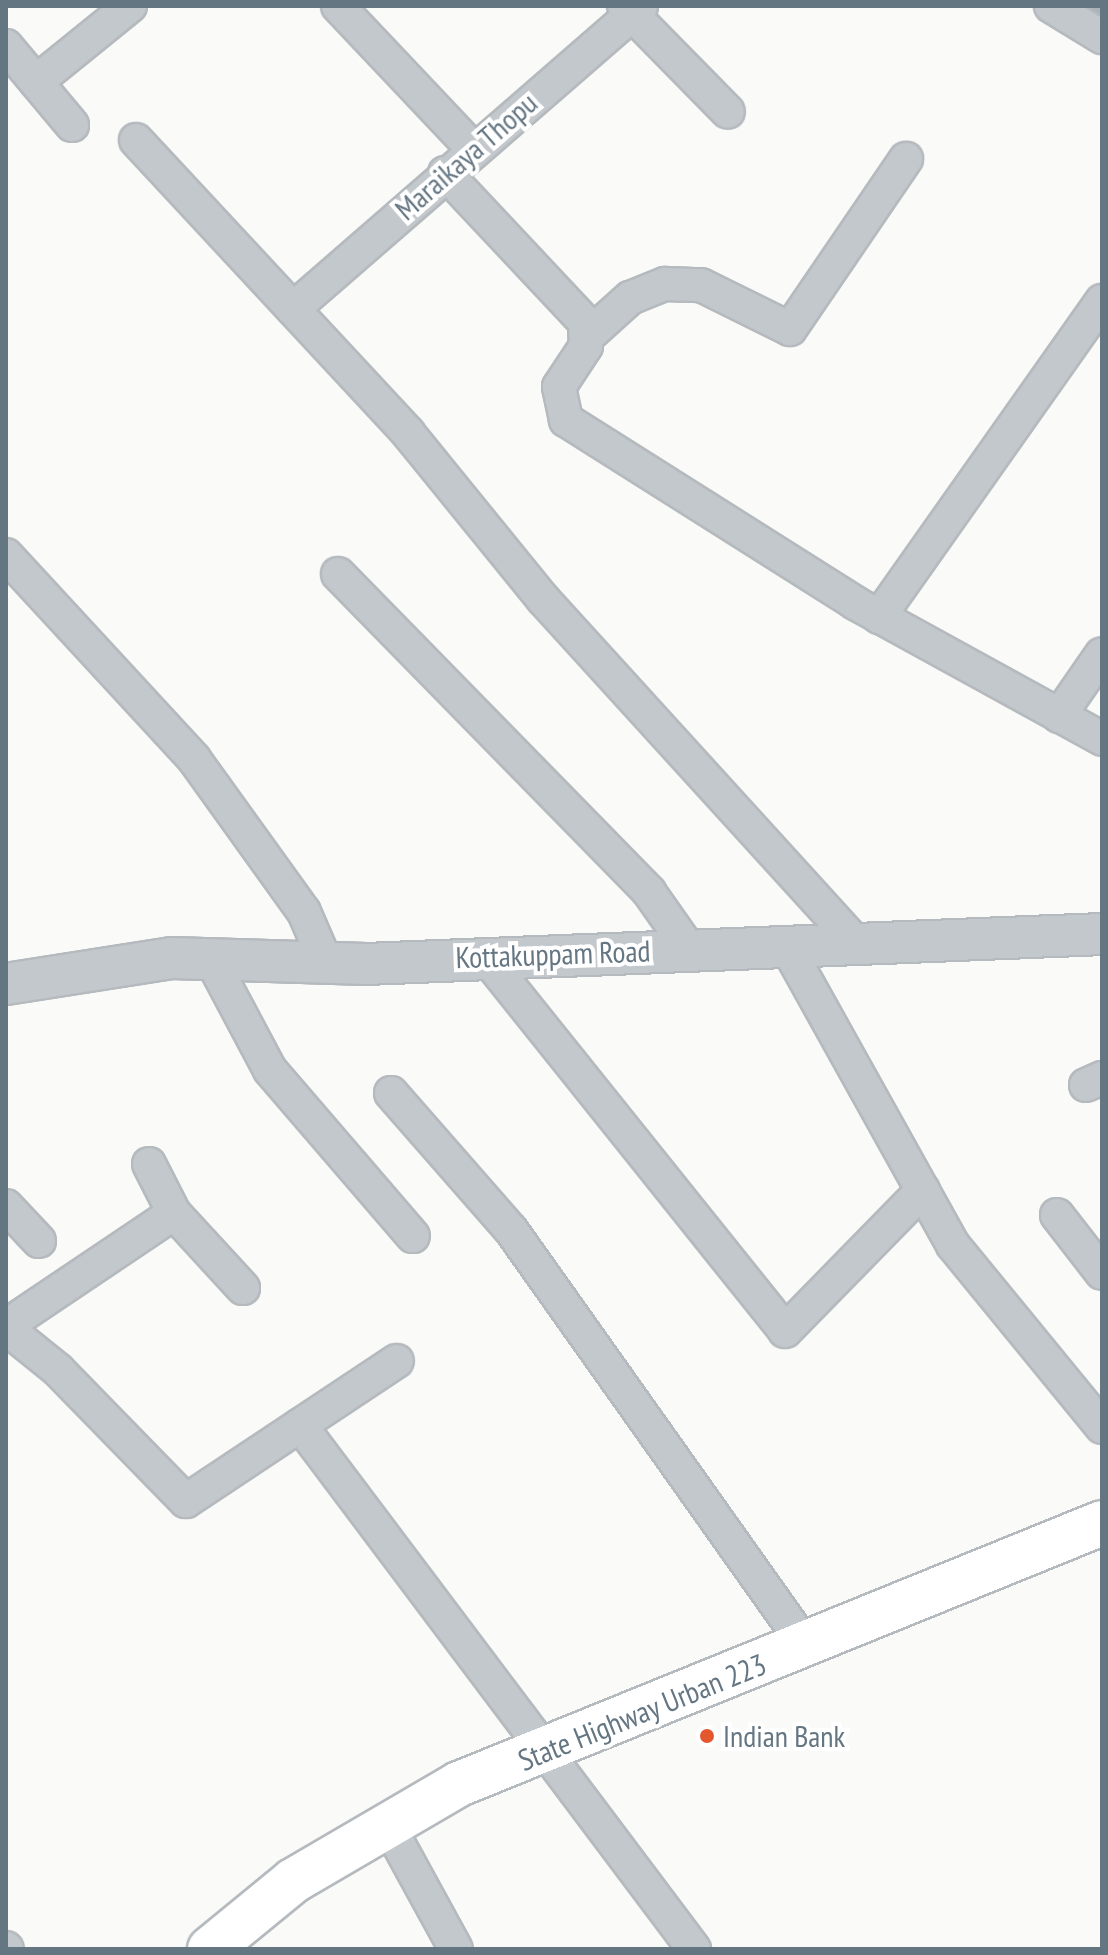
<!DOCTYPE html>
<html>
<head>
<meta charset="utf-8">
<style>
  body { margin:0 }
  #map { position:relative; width:1108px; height:1955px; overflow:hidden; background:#fafaf8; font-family:"PT Sans Narrow",sans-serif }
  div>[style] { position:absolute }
  .building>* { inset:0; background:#aab3b9 }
  .roads { filter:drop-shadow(2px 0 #b5babe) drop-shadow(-2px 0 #b5babe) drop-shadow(0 2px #b5babe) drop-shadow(0 -2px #b5babe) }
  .minor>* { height:32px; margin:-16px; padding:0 16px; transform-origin:16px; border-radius:16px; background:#c3c8cc }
  .tertiary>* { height:40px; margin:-20px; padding:0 20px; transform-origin:20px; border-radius:20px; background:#c3c8cc }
  .primary>* { height:44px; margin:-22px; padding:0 22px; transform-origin:22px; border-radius:22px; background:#fff }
  .dots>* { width:22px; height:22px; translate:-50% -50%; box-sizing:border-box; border:4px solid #fff; border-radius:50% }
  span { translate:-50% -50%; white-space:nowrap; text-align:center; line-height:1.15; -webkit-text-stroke:8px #fff; paint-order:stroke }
  .street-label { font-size:30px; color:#657683 }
  .poi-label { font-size:30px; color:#657683 }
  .left { translate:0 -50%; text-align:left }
  .frame { position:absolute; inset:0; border:8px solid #657683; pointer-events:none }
</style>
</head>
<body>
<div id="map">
  <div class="building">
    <div style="clip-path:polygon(1085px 6px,1102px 6px,1102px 25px,1082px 12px)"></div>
  </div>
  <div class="roads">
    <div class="minor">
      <div style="left:338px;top:6px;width:197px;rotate:46.6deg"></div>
      <div style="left:624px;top:6px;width:148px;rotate:45.5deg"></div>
      <div style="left:1051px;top:6px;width:60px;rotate:31.3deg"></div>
      <div style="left:6px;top:46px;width:103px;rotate:50.1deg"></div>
      <div style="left:36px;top:82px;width:121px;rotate:-39deg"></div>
      <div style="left:136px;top:140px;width:400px;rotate:47.1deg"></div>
      <div style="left:408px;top:433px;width:214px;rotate:50.9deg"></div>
      <div style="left:543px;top:599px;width:465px;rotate:47.7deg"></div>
      <div style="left:445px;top:173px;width:204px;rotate:46.8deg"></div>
      <div style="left:585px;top:322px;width:24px;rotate:88deg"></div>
      <div style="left:586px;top:346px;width:49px;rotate:123.4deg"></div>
      <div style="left:559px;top:387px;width:34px;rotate:78deg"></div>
      <div style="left:566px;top:420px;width:342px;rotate:32.3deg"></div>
      <div style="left:855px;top:603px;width:282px;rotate:28.8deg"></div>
      <div style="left:293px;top:309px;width:461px;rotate:-41deg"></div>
      <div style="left:590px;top:334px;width:54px;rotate:-42deg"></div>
      <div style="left:630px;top:298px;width:38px;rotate:-22deg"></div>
      <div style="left:665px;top:284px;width:36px;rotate:2deg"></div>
      <div style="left:701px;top:285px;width:99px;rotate:26.3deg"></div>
      <div style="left:790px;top:329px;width:206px;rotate:-55.7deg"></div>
      <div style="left:6px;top:555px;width:277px;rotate:47.3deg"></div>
      <div style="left:194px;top:759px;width:188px;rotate:54.3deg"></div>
      <div style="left:304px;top:912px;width:56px;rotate:66.7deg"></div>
      <div style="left:338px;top:574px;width:445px;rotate:45.6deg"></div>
      <div style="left:649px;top:892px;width:70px;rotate:54.9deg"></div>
      <div style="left:879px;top:617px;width:387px;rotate:-54.8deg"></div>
      <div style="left:1059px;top:716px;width:75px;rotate:-55.3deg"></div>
      <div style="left:786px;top:945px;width:343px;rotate:60.9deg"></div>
      <div style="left:953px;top:1245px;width:235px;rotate:50.7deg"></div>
      <div style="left:485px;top:956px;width:480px;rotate:51.3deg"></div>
      <div style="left:785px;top:1331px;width:197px;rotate:-45.6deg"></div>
      <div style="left:211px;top:959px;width:126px;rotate:62deg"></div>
      <div style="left:270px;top:1070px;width:219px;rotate:49.3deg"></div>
      <div style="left:1086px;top:1085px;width:17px;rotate:-24deg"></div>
      <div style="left:391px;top:1093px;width:182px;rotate:48.8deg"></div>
      <div style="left:511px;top:1230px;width:510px;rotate:54.66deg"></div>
      <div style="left:149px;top:1164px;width:55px;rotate:63deg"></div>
      <div style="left:174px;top:1213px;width:102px;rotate:47.4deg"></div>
      <div style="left:6px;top:1206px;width:48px;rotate:46.7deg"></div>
      <div style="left:1057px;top:1215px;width:73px;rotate:52.2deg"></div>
      <div style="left:6px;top:1326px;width:202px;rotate:-33.9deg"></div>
      <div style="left:6px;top:1328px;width:67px;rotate:38.9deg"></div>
      <div style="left:58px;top:1370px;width:183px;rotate:45.7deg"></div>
      <div style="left:186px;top:1501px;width:253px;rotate:-33.6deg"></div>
      <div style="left:300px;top:1425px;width:656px;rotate:53.06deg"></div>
      <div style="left:388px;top:1825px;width:141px;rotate:61.3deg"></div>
      <div style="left:6px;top:1948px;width:1px;rotate:45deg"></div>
    </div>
    <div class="tertiary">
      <div style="left:6px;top:984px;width:168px;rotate:-8.9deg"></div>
      <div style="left:172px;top:958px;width:194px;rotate:1.8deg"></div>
      <div style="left:366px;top:964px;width:737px;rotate:-2.33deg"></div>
    </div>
    <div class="primary">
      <div style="left:210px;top:1949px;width:107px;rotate:-39.3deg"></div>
      <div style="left:293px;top:1881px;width:192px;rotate:-30.3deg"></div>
      <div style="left:459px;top:1784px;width:694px;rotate:-22.09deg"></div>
    </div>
  </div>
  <div class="dots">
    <div style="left:707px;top:1736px;background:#e4572e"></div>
  </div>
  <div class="street-label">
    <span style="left:466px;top:156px;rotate:-41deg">Maraikaya Thopu</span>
    <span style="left:553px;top:954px;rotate:-2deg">Kottakuppam Road</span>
    <span style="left:642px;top:1712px;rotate:-22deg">State Highway Urban 223</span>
  </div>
  <div class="poi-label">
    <span class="left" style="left:723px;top:1736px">Indian Bank</span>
  </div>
  <div class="frame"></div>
</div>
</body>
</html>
